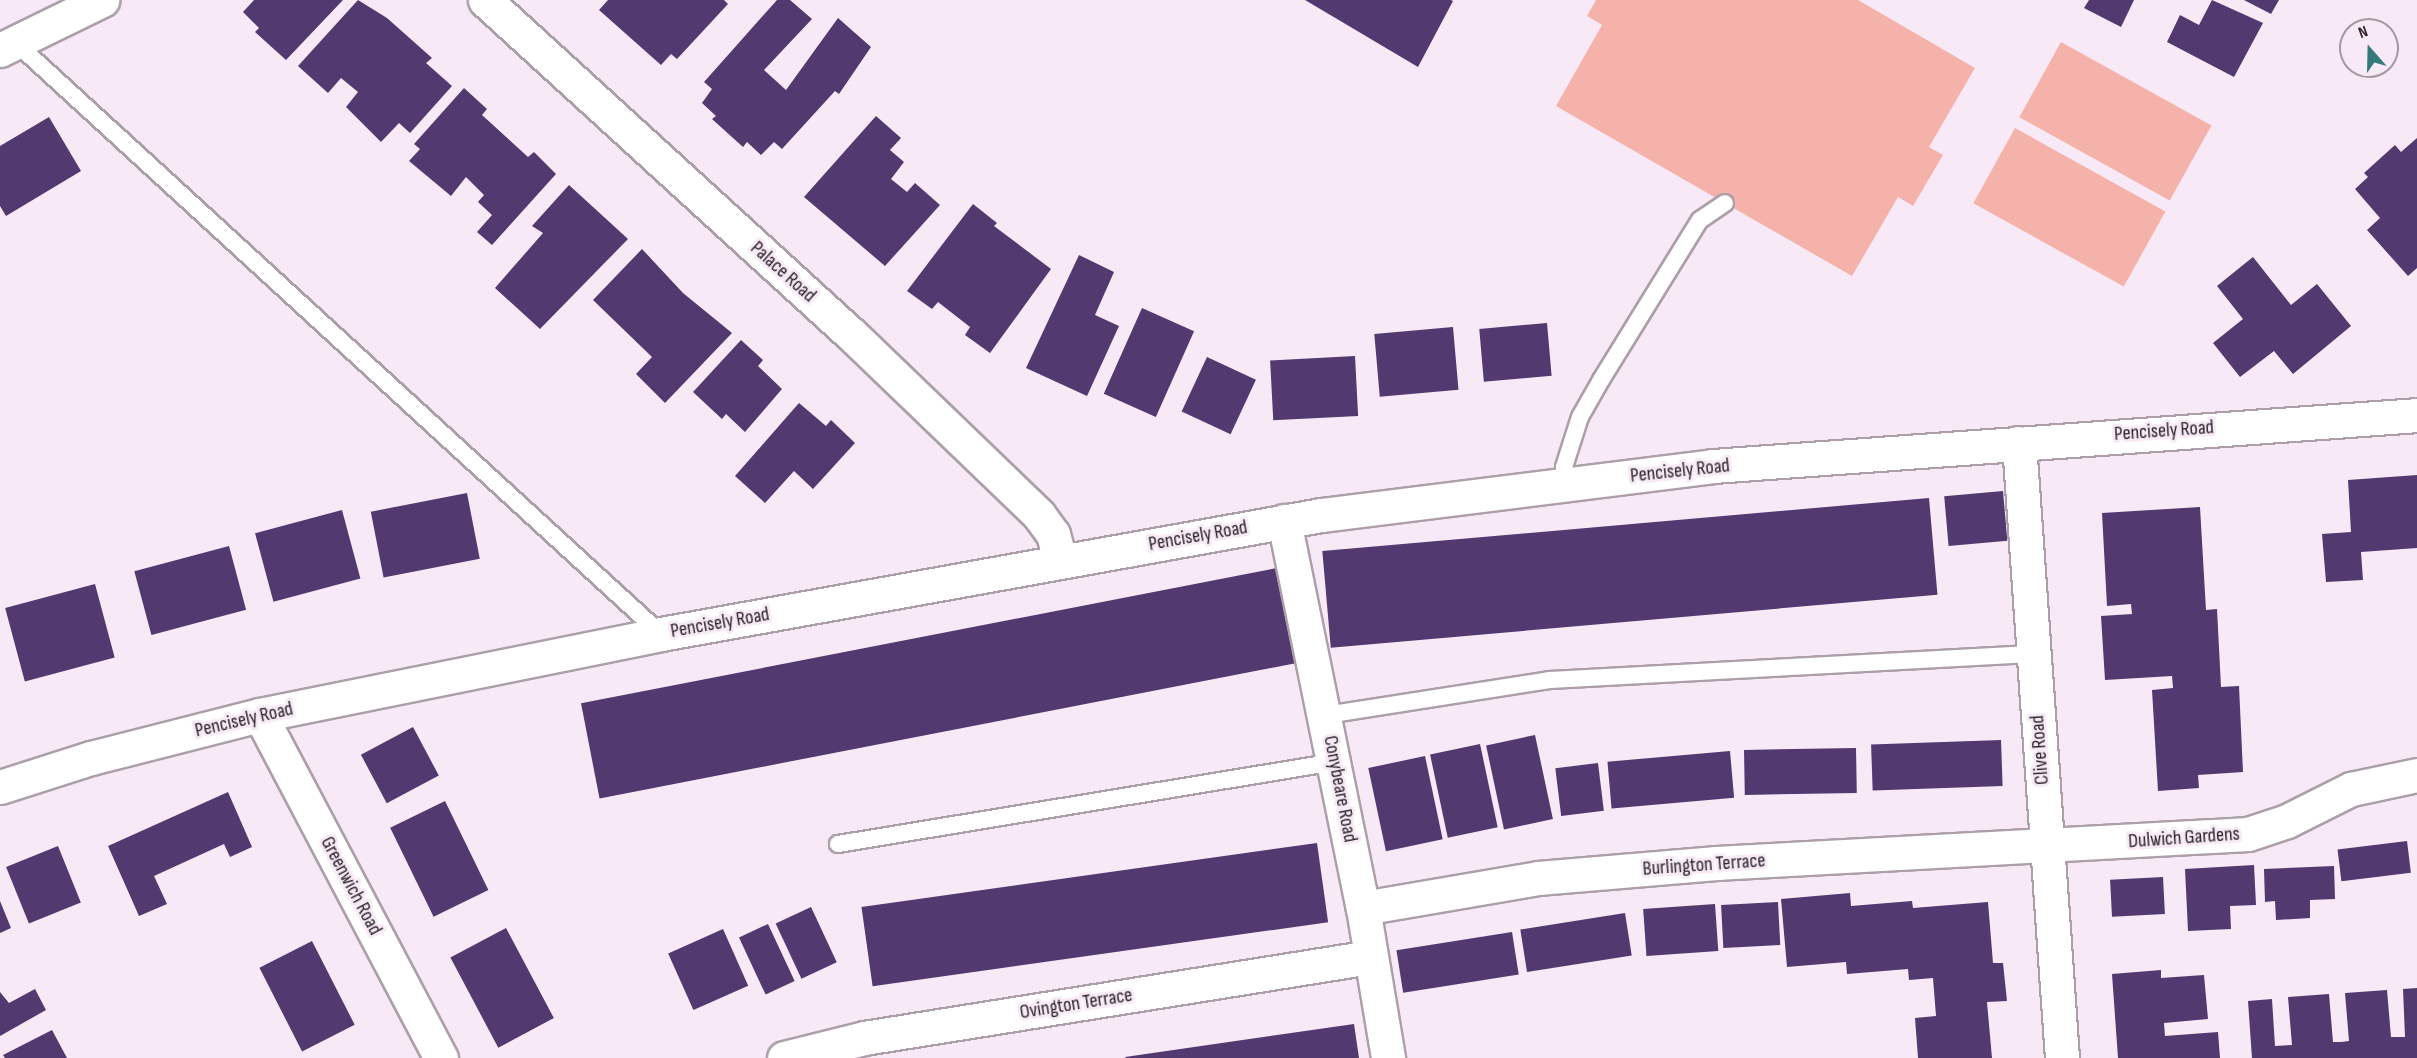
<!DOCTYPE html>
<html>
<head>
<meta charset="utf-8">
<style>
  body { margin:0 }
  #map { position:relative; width:2417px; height:1058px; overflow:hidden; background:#f7e9f5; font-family:"Sofia Sans Condensed",sans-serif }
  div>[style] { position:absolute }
  .green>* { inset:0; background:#f5b2aa; transform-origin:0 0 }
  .building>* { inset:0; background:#52396f; transform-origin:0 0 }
  .roads { filter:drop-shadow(2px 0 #ac9fa9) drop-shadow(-2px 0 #ac9fa9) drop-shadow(0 2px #ac9fa9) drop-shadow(0 -2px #ac9fa9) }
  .lane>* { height:16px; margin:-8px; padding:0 8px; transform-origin:8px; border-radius:8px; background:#fff }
  .street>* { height:33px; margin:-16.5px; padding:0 16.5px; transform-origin:16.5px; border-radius:16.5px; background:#fff }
  .secondary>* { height:33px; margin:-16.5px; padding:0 16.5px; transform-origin:16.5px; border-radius:16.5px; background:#fff }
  span { translate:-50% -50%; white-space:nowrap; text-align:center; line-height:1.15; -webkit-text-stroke:6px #f7e9f5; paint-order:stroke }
  .street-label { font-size:20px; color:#262125 }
  .north { position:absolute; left:2339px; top:18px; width:60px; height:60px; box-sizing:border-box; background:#f7e9f5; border:2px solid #a399a2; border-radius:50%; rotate:340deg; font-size:16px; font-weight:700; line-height:24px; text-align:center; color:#262125 }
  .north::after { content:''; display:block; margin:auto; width:21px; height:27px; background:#327b7a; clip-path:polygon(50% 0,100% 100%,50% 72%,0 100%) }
</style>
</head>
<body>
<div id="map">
  <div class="green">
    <div style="clip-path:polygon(1596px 0,1858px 0,1975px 68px,1929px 147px,1943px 155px,1913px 206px,1898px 197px,1852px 276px,1556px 106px,1602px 25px,1587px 16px)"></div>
    <div style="left:2061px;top:42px;width:172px;height:86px;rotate:29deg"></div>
    <div style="left:2015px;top:128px;width:172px;height:86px;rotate:29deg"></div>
  </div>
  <div class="building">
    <div style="clip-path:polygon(254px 0,343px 0,286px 60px,255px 32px,259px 28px,243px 12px)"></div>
    <div style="clip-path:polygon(358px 0,387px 18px,432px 58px,426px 63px,452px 86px,410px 133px,399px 123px,381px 142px,346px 107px,358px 92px,341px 78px,328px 93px,298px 66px)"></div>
    <div style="clip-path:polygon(608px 0,724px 0,728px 4px,677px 59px,671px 54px,661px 65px,599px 10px)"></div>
    <div style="clip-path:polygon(777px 0,790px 0,812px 19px,764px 70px,786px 90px,838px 18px,871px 47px,839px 94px,835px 91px,782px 149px,774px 142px,761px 155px,747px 142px,743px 147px,712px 119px,716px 116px,702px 103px,712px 89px,704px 82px)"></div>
    <div style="clip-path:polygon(1305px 0,1451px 0,1453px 1px,1418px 67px)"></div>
    <div style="clip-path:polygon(2089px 0,2134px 0,2121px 27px,2084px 8px)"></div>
    <div style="clip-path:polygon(2212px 0,2263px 23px,2234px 77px,2167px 42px,2180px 15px,2199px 25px)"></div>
    <div style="clip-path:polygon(2244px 0,2279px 0,2271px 14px)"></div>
    <div style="clip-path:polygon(464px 88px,487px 109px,482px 115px,528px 157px,534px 152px,556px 174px,492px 245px,477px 232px,492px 215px,478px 202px,484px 195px,466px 177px,451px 196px,409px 161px,420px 149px,414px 144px)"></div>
    <div style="clip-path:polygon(876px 116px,901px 138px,890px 150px,904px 162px,891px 179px,907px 192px,915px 183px,940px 205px,885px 266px,804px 197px)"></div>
    <div style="clip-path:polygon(49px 117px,81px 171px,6px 216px,0 206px,0 146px)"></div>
    <div style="clip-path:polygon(2417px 138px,2417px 268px,2408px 276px,2367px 230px,2380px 218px,2355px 189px,2368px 177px,2364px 173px,2395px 145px,2401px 152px)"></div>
    <div style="clip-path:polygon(569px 185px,628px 239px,540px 329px,495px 288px,543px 233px,532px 226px)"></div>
    <div style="clip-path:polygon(973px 204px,997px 223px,994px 226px,1051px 269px,990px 353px,965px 335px,970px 327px,938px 302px,932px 309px,907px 291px)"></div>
    <div style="clip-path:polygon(642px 249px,683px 293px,732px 333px,665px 403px,636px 374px,652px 357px,593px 300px)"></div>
    <div style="clip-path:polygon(1079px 255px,1114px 272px,1095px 315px,1119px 326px,1087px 396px,1026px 368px)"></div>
    <div style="clip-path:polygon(2253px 257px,2291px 305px,2317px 284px,2351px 326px,2293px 374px,2274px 351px,2240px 377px,2213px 343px,2243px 319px,2217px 286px)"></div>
    <div style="left:1142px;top:308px;width:57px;height:94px;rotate:24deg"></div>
    <div style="left:1547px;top:323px;width:53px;height:68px;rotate:85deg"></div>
    <div style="left:1453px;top:327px;width:63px;height:79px;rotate:85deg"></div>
    <div style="clip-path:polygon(741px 340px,763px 360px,758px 366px,782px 389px,745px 432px,726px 414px,722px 419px,693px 392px)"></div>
    <div style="left:1355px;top:356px;width:60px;height:85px;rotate:87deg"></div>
    <div style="left:1207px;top:357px;width:54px;height:60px;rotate:25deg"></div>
    <div style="clip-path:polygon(799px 403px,826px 426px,831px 420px,855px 443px,813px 489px,794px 471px,765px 503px,735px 476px)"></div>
    <div style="clip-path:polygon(2417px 475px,2417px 548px,2361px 552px,2363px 580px,2326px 582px,2322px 534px,2351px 532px,2348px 480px)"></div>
    <div style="left:2003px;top:491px;width:50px;height:59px;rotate:85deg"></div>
    <div style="left:467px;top:493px;width:67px;height:98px;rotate:79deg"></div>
    <div style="left:1929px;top:498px;width:97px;height:609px;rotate:85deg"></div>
    <div style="clip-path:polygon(2200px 507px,2206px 610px,2217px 609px,2221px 687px,2239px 686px,2243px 772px,2198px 775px,2199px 788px,2158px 791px,2152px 690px,2173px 688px,2172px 676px,2105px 680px,2101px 616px,2132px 614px,2131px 604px,2107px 606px,2102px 513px)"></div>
    <div style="left:342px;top:510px;width:71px;height:90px;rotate:75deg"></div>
    <div style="left:229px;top:546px;width:66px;height:98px;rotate:75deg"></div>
    <div style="left:1277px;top:568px;width:97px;height:709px;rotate:79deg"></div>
    <div style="left:95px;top:584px;width:76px;height:93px;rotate:75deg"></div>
    <div style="left:413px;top:727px;width:55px;height:59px;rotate:62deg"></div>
    <div style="left:1535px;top:735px;width:86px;height:50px;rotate:78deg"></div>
    <div style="left:2001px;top:740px;width:46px;height:130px;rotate:88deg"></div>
    <div style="left:1480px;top:744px;width:85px;height:51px;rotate:78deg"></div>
    <div style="left:1856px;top:748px;width:45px;height:112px;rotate:89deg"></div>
    <div style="left:1730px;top:751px;width:47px;height:123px;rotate:85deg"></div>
    <div style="left:1425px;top:756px;width:85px;height:58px;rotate:78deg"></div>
    <div style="left:1598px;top:763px;width:48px;height:43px;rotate:83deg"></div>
    <div style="clip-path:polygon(228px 792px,252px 847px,230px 857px,224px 844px,154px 876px,167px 904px,139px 916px,108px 846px)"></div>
    <div style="left:445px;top:801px;width:99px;height:61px;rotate:64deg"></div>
    <div style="left:2407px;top:841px;width:32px;height:70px;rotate:83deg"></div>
    <div style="left:1317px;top:843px;width:80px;height:460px;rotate:82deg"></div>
    <div style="left:58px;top:846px;width:61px;height:56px;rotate:68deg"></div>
    <div style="clip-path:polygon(2254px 865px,2256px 905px,2230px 906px,2231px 929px,2188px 931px,2185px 869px)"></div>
    <div style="clip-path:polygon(2334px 866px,2335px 899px,2310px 900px,2310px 918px,2276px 920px,2275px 901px,2265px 902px,2264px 869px)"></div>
    <div style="left:2163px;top:877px;width:37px;height:53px;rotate:87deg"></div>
    <div style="clip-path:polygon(1850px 893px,1851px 906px,1912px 901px,1913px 908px,1988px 902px,1993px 963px,2003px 963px,2007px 1001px,1987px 1002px,1992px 1058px,1918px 1058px,1915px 1018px,1936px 1016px,1933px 978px,1909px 980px,1908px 969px,1847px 974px,1846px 962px,1787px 967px,1781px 899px)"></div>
    <div style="clip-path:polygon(0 901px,11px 928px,0 933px)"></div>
    <div style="left:1778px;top:902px;width:43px;height:57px;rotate:87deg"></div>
    <div style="left:1715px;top:904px;width:47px;height:72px;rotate:86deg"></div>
    <div style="left:811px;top:907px;width:61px;height:39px;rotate:65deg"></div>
    <div style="left:1625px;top:913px;width:43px;height:106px;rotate:81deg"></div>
    <div style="left:768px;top:924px;width:63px;height:32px;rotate:65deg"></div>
    <div style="left:506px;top:928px;width:102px;height:63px;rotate:62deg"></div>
    <div style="left:723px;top:929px;width:62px;height:60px;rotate:66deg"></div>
    <div style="left:1512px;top:932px;width:43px;height:117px;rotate:81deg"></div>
    <div style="left:312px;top:941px;width:94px;height:59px;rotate:63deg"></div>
    <div style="clip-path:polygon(2161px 970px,2161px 978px,2204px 975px,2208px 1019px,2164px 1023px,2165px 1036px,2218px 1032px,2220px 1058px,2118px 1058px,2112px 974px)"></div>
    <div style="clip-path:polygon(2417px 988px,2417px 1058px,2252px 1058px,2248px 1001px,2272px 999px,2275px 1046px,2292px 1045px,2288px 997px,2329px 994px,2333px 1042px,2341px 1042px,2349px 1041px,2345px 993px,2387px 990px,2391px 1037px,2405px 1037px,2403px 989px)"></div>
    <div style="clip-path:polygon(35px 989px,46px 1010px,0 1036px,0 992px,9px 1003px)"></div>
    <div style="clip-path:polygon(1354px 1024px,1359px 1058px,1126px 1058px,1125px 1057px)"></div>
    <div style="clip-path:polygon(52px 1030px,67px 1058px,5px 1058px,3px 1055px)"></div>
  </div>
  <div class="roads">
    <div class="lane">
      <div style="left:16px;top:43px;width:875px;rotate:42.5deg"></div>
      <div style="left:1565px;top:484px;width:17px;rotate:-93deg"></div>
      <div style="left:1564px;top:467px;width:52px;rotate:-72.3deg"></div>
      <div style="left:1580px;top:417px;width:43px;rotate:-60.4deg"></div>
      <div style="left:1601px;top:380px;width:188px;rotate:-58.3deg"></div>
      <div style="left:1700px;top:220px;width:30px;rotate:-34deg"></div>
      <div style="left:1326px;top:715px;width:226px;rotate:-8.9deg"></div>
      <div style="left:1549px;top:680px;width:484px;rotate:-3.1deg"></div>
      <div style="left:838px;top:844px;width:504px;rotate:-9.37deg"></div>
    </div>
    <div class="street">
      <div style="left:485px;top:0;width:494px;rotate:42.4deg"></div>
      <div style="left:850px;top:333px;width:262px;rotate:43.9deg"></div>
      <div style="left:1039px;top:515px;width:24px;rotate:54deg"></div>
      <div style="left:1053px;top:534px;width:28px;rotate:75deg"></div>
      <div style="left:0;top:50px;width:114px;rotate:-26.1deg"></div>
      <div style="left:2019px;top:443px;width:617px;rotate:86deg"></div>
      <div style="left:1284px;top:521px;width:395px;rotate:78.5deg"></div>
      <div style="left:1363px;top:908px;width:152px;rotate:80.5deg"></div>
      <div style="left:260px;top:715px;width:388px;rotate:62.2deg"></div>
      <div style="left:1363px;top:908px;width:178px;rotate:-9.7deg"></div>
      <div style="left:1538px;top:878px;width:179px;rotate:-4.8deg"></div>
      <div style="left:1716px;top:863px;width:533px;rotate:-3.12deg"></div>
      <div style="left:2248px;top:834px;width:41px;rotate:-18.4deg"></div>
      <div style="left:2287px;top:821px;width:72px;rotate:-26.6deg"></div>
      <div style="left:2351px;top:789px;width:67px;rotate:-12deg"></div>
      <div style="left:784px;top:1058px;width:82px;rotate:-14deg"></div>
      <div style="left:864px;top:1038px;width:512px;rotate:-9.09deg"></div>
    </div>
    <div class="secondary">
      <div style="left:0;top:787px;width:96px;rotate:-17.7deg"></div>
      <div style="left:91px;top:758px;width:174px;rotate:-14.3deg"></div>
      <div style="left:260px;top:715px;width:409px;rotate:-11.4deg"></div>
      <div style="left:661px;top:634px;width:671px;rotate:-10.22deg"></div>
      <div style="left:1321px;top:515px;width:395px;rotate:-7.1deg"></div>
      <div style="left:1713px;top:466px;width:706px;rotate:-4.14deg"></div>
    </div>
  </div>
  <div class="street-label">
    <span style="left:783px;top:272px;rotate:42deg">Palace Road</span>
    <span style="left:2164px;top:431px;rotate:-4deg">Pencisely Road</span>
    <span style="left:1680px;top:471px;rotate:-6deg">Pencisely Road</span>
    <span style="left:1198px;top:536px;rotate:-10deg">Pencisely Road</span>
    <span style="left:720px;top:623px;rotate:-10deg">Pencisely Road</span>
    <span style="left:244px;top:720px;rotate:-13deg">Pencisely Road</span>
    <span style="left:2040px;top:750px;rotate:-94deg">Clive Road</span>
    <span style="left:1340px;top:789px;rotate:79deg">Conybeare Road</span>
    <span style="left:2184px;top:838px;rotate:-4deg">Dulwich Gardens</span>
    <span style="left:1704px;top:865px;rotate:-4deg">Burlington Terrace</span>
    <span style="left:351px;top:886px;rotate:62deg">Greenwich Road</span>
    <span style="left:1076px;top:1004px;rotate:-9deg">Ovington Terrace</span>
  </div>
  <div class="north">N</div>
</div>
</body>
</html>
